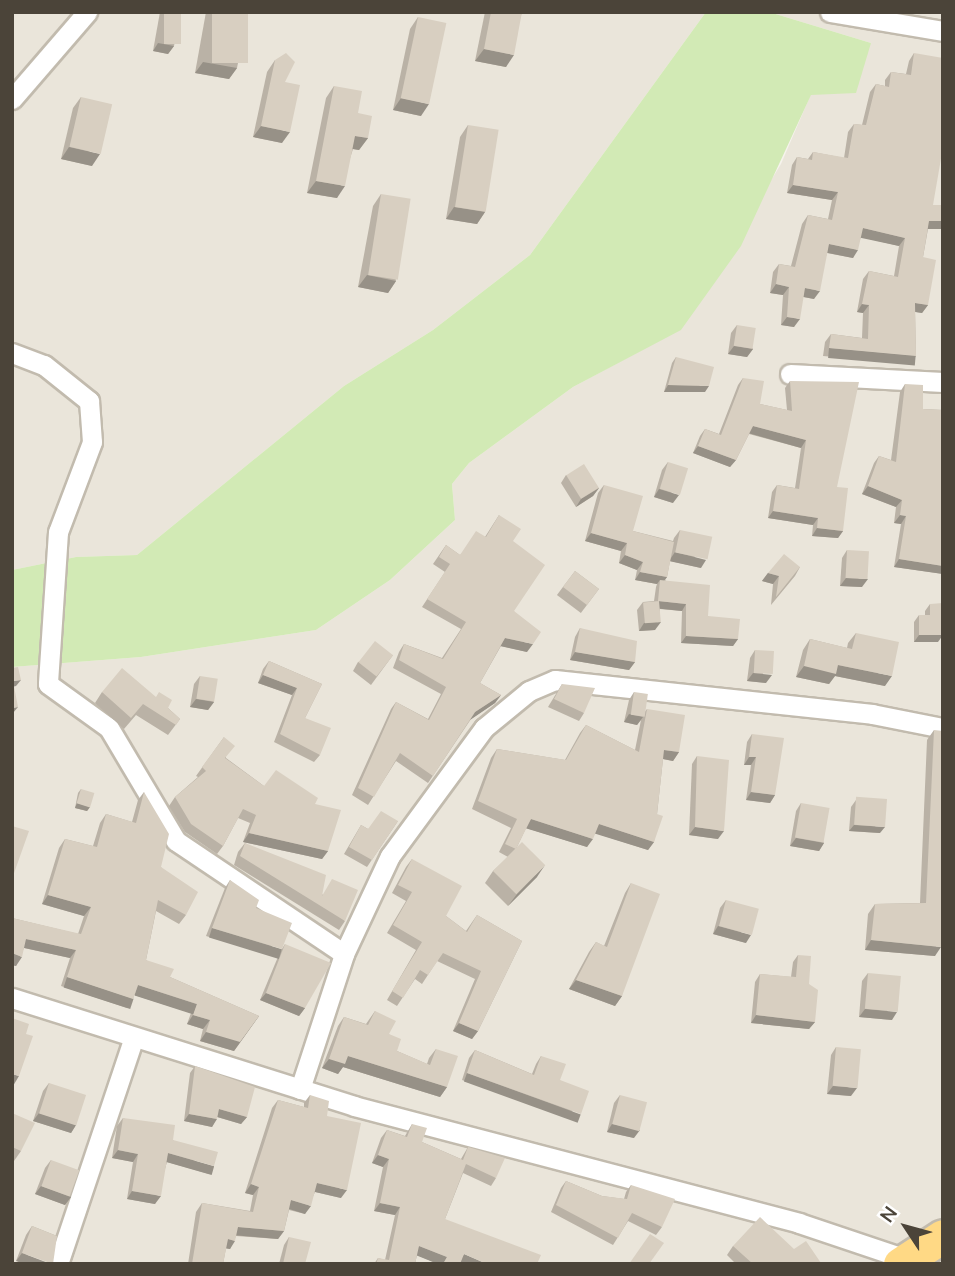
<!DOCTYPE html>
<html>
<head>
<meta charset="utf-8">
<style>
  body { margin:0 }
  #map { position:relative; width:955px; height:1276px; overflow:hidden; background:#f6f3ec; font-family:"Nunito Sans",sans-serif }
  div>[style] { position:absolute }
  .residential>* { inset:0; background:#eae5da }
  .green>* { inset:0; background:#d2eab5 }
  .roads { filter:drop-shadow(2px 0 #c2bbae) drop-shadow(-2px 0 #c2bbae) drop-shadow(0 2px #c2bbae) drop-shadow(0 -2px #c2bbae) }
  .minor>* { height:19px; margin:-9.5px; padding:0 9.5px; transform-origin:9.5px; border-radius:9.5px; background:#fff }
  .trunk>* { height:33px; margin:-16.5px; padding:0 16.5px; transform-origin:16.5px; border-radius:16.5px; background:#ffd985 }
  .wall>* { inset:0; background:#bab2a6; transform-origin:0 0 }
  .shaded-wall>* { inset:0; background:#979187; transform-origin:0 0 }
  .building>* { inset:0; background:#d8cfc1; transform-origin:0 0 }
  span { translate:-50% -50%; white-space:nowrap; text-align:center; line-height:1.15; -webkit-text-stroke:7px #fff; paint-order:stroke }
  .frame { position:absolute; inset:0; border:14px solid #4b4439; pointer-events:none }
  .north { position:absolute; left:871px; top:1192px; width:70px; height:70px; -webkit-text-stroke:5px #fff; paint-order:stroke; rotate:306deg; font-size:19px; font-weight:700; line-height:28px; text-align:center; color:#4b4439 }
  .north::after { content:''; display:block; margin:auto; width:24px; height:32px; background:#4b4439; clip-path:polygon(50% 0,100% 100%,50% 72%,0 100%) }
</style>
</head>
<body>
<div id="map">
  <div class="residential">
    <div style="clip-path:polygon(12px 12px,706px 12px,530px 255px,433px 330px,344px 386px,137px 555px,76px 557px,12px 570px)"></div>
    <div style="clip-path:polygon(769px 12px,943px 12px,943px 1264px,12px 1264px,12px 667px,141px 657px,316px 630px,390px 580px,455px 520px,452px 484px,469px 463px,573px 387px,681px 329px,781px 164px,811px 94px,871px 43px)"></div>
  </div>
  <div class="green">
    <div style="clip-path:polygon(706px 12px,769px 12px,871px 43px,856px 93px,811px 95px,741px 246px,681px 330px,573px 387px,469px 463px,452px 484px,455px 520px,390px 580px,316px 630px,141px 657px,12px 667px,12px 570px,76px 557px,137px 555px,344px 386px,433px 330px,530px 255px)"></div>
  </div>
  <div class="roads">
    <div class="minor">
      <div style="left:830px;top:12px;width:115px;rotate:9.5deg"></div>
      <div style="left:12px;top:99px;width:115px;rotate:-49.2deg"></div>
      <div style="left:12px;top:353px;width:34px;rotate:21deg"></div>
      <div style="left:44px;top:365px;width:58px;rotate:38.7deg"></div>
      <div style="left:89px;top:401px;width:41px;rotate:85.8deg"></div>
      <div style="left:92px;top:442px;width:96px;rotate:110.7deg"></div>
      <div style="left:58px;top:532px;width:152px;rotate:93.8deg"></div>
      <div style="left:48px;top:684px;width:75px;rotate:35.8deg"></div>
      <div style="left:109px;top:728px;width:131px;rotate:59.3deg"></div>
      <div style="left:176px;top:841px;width:202px;rotate:33.9deg"></div>
      <div style="left:790px;top:374px;width:153px;rotate:3deg"></div>
      <div style="left:12px;top:998px;width:359px;rotate:17.5deg"></div>
      <div style="left:354px;top:1106px;width:460px;rotate:14.7deg"></div>
      <div style="left:799px;top:1223px;width:113px;rotate:18.6deg"></div>
      <div style="left:300px;top:1089px;width:142px;rotate:-71.9deg"></div>
      <div style="left:344px;top:954px;width:108px;rotate:-64.9deg"></div>
      <div style="left:390px;top:856px;width:159px;rotate:-53.7deg"></div>
      <div style="left:484px;top:728px;width:58px;rotate:-39.4deg"></div>
      <div style="left:529px;top:691px;width:28px;rotate:-23deg"></div>
      <div style="left:555px;top:680px;width:319px;rotate:6.1deg"></div>
      <div style="left:872px;top:714px;width:72px;rotate:11.2deg"></div>
      <div style="left:58px;top:1264px;width:239px;rotate:-71.5deg"></div>
    </div>
    <div class="trunk">
      <div style="left:900px;top:1264px;width:51px;rotate:-33.1deg"></div>
    </div>
  </div>
  <div class="wall">
    <div style="clip-path:polygon(160px 12px,181px 12px,174px 46px,168px 54px,153px 51px)"></div>
    <div style="clip-path:polygon(206px 12px,248px 12px,237px 68px,229px 79px,195px 73px)"></div>
    <div style="clip-path:polygon(485px 12px,522px 12px,506px 67px,475px 61px)"></div>
    <div style="clip-path:polygon(418px 17px,421px 116px,393px 110px,410px 29px)"></div>
    <div style="clip-path:polygon(914px 53px,933px 205px,943px 229px,928px 229px,923px 257px,928px 305px,922px 313px,915px 312px,916px 356px,910px 364px,823px 356px,825px 342px,831px 334px,862px 338px,863px 313px,857px 312px,863px 279px,869px 271px,894px 276px,899px 246px,861px 237px,853px 258px,827px 253px,814px 299px,803px 297px,794px 327px,781px 325px,783px 295px,770px 293px,773px 272px,779px 264px,791px 266px,802px 224px,808px 215px,828px 219px,832px 200px,787px 193px,792px 165px,797px 157px,808px 159px,813px 152px,844px 158px,848px 132px,854px 124px,862px 125px,870px 92px,876px 84px,885px 86px,885px 80px,891px 72px,906px 74px,909px 61px)"></div>
    <div style="clip-path:polygon(275px 60px,285px 82px,282px 143px,253px 137px,267px 72px)"></div>
    <div style="clip-path:polygon(334px 86px,358px 113px,368px 138px,359px 150px,353px 149px,337px 198px,307px 193px,326px 98px)"></div>
    <div style="clip-path:polygon(81px 97px,92px 166px,61px 159px,73px 108px)"></div>
    <div style="clip-path:polygon(468px 125px,485px 212px,477px 224px,446px 219px,460px 137px)"></div>
    <div style="clip-path:polygon(381px 194px,396px 281px,388px 293px,358px 287px,373px 206px)"></div>
    <div style="clip-path:polygon(737px 325px,753px 349px,747px 357px,728px 354px,731px 333px)"></div>
    <div style="clip-path:polygon(676px 357px,705px 392px,664px 392px,672px 363px)"></div>
    <div style="clip-path:polygon(743px 378px,760px 404px,787px 410px,785px 388px,790px 381px,837px 487px,843px 531px,838px 538px,812px 536px,813px 525px,768px 518px,772px 492px,777px 485px,795px 488px,801px 448px,749px 434px,736px 460px,730px 467px,693px 453px,700px 436px,705px 429px,719px 434px,738px 385px)"></div>
    <div style="clip-path:polygon(905px 384px,923px 409px,943px 410px,943px 574px,894px 567px,901px 524px,894px 523px,896px 507px,862px 494px,874px 463px,879px 456px,891px 460px,900px 392px)"></div>
    <div style="clip-path:polygon(668px 462px,673px 503px,654px 497px,662px 470px)"></div>
    <div style="clip-path:polygon(566px 475px,599px 488px,593px 496px,576px 507px,561px 483px)"></div>
    <div style="clip-path:polygon(604px 485px,633px 531px,673px 541px,674px 538px,680px 530px,701px 568px,670px 561px,667px 577px,665px 580px,708px 616px,738px 639px,733px 646px,681px 643px,682px 611px,660px 609px,655px 630px,639px 631px,637px 610px,643px 602px,654px 601px,656px 587px,657px 584px,635px 580px,637px 570px,619px 563px,621px 551px,585px 541px,598px 493px)"></div>
    <div style="clip-path:polygon(499px 515px,513px 541px,514px 611px,527px 652px,501px 646px,480px 683px,501px 695px,495px 703px,471px 719px,428px 783px,396px 761px,368px 805px,352px 795px,391px 709px,396px 702px,428px 719px,441px 694px,393px 668px,399px 652px,404px 644px,442px 658px,461px 629px,422px 607px,445px 572px,433px 564px,446px 545px,460px 555px,485px 537px)"></div>
    <div style="clip-path:polygon(847px 550px,862px 587px,840px 586px,842px 558px)"></div>
    <div style="clip-path:polygon(800px 567px,795px 576px,771px 605px,773px 584px,762px 581px,768px 573px)"></div>
    <div style="left:575px;top:571px;width:30px;height:30px;rotate:37deg"></div>
    <div style="clip-path:polygon(930px 604px,938px 642px,914px 642px,914px 622px,919px 615px,925px 615px,925px 611px)"></div>
    <div style="clip-path:polygon(580px 628px,635px 662px,629px 670px,570px 660px,575px 637px)"></div>
    <div style="clip-path:polygon(856px 633px,885px 686px,835px 676px,829px 684px,796px 677px,803px 650px,810px 639px,847px 648px,848px 643px)"></div>
    <div style="clip-path:polygon(755px 650px,766px 683px,747px 681px,750px 658px)"></div>
    <div style="clip-path:polygon(393px 655px,371px 685px,353px 671px,358px 662px)"></div>
    <div style="clip-path:polygon(269px 661px,322px 684px,305px 718px,320px 755px,314px 762px,274px 742px,292px 695px,258px 683px,263px 669px)"></div>
    <div style="clip-path:polygon(200px 676px,214px 702px,208px 710px,190px 707px,194px 684px)"></div>
    <div style="clip-path:polygon(562px 684px,584px 713px,579px 721px,548px 707px)"></div>
    <div style="clip-path:polygon(102px 692px,168px 708px,180px 719px,168px 735px,136px 715px,124px 729px,95px 703px)"></div>
    <div style="clip-path:polygon(634px 692px,643px 714px,647px 709px,679px 752px,673px 761px,663px 759px,654px 842px,648px 850px,595px 833px,587px 847px,526px 828px,517px 847px,537px 877px,508px 906px,485px 883px,493px 871px,508px 857px,499px 852px,511px 828px,472px 809px,491px 758px,497px 749px,565px 760px,580px 733px,586px 725px,635px 750px,641px 720px,637px 725px,624px 722px,629px 700px)"></div>
    <div style="clip-path:polygon(934px 730px,942px 890px,935px 956px,865px 950px,868px 914px,875px 904px,920px 903px,927px 740px)"></div>
    <div style="clip-path:polygon(752px 734px,775px 795px,770px 803px,746px 800px,751px 765px,744px 765px,747px 742px)"></div>
    <div style="clip-path:polygon(224px 737px,226px 758px,264px 786px,315px 804px,328px 851px,322px 859px,243px 842px,250px 823px,238px 818px,223px 846px,217px 854px,185px 832px,169px 806px,175px 797px,198px 777px,196px 776px)"></div>
    <div style="clip-path:polygon(697px 756px,718px 839px,689px 835px,692px 764px)"></div>
    <div style="clip-path:polygon(81px 789px,90px 807px,87px 811px,75px 808px,78px 793px)"></div>
    <div style="clip-path:polygon(144px 792px,161px 867px,186px 915px,179px 924px,156px 911px,146px 960px,170px 977px,259px 1016px,234px 1051px,200px 1041px,203px 1029px,187px 1024px,191px 1013px,134px 995px,133px 999px,127px 1008px,61px 986px,70px 958px,24px 948px,16px 966px,12px 965px,12px 918px,78px 934px,84px 916px,42px 904px,59px 848px,65px 839px,93px 846px,100px 823px,106px 814px,132px 822px,138px 800px)"></div>
    <div style="clip-path:polygon(856px 800px,880px 833px,849px 831px,851px 807px)"></div>
    <div style="clip-path:polygon(801px 803px,824px 843px,819px 851px,790px 846px,796px 811px)"></div>
    <div style="clip-path:polygon(398px 821px,367px 867px,344px 854px,361px 825px,368px 829px)"></div>
    <div style="clip-path:polygon(245px 843px,322px 894px,345px 921px,339px 930px,234px 865px,238px 852px)"></div>
    <div style="clip-path:polygon(412px 859px,446px 916px,466px 931px,477px 915px,522px 941px,478px 1031px,472px 1039px,453px 1031px,475px 979px,437px 961px,422px 984px,415px 979px,397px 1006px,387px 1000px,416px 950px,387px 933px,406px 901px,392px 893px,406px 867px)"></div>
    <div style="clip-path:polygon(230px 880px,256px 908px,276px 957px,206px 936px,225px 888px)"></div>
    <div style="clip-path:polygon(631px 883px,622px 996px,615px 1006px,569px 989px,589px 952px,596px 942px,604px 946px,625px 893px)"></div>
    <div style="clip-path:polygon(726px 900px,746px 943px,713px 934px,720px 908px)"></div>
    <div style="clip-path:polygon(285px 944px,305px 1008px,299px 1016px,260px 1000px,280px 952px)"></div>
    <div style="clip-path:polygon(798px 955px,809px 984px,815px 1022px,809px 1029px,751px 1023px,755px 982px,760px 974px,791px 977px,793px 962px)"></div>
    <div style="clip-path:polygon(868px 973px,892px 1020px,859px 1017px,862px 981px)"></div>
    <div style="clip-path:polygon(375px 1011px,389px 1034px,397px 1051px,427px 1064px,429px 1058px,436px 1049px,447px 1087px,440px 1097px,343px 1067px,338px 1074px,322px 1068px,338px 1026px,344px 1017px,366px 1024px)"></div>
    <div style="clip-path:polygon(836px 1047px,851px 1096px,827px 1094px,831px 1055px)"></div>
    <div style="clip-path:polygon(475px 1050px,532px 1074px,536px 1064px,541px 1056px,560px 1080px,576px 1121px,462px 1080px,469px 1058px)"></div>
    <div style="clip-path:polygon(195px 1066px,247px 1117px,241px 1124px,217px 1117px,212px 1127px,184px 1121px,190px 1073px)"></div>
    <div style="clip-path:polygon(49px 1083px,76px 1125px,71px 1133px,33px 1121px,43px 1091px)"></div>
    <div style="clip-path:polygon(310px 1095px,327px 1116px,341px 1198px,315px 1192px,305px 1214px,289px 1210px,284px 1231px,278px 1239px,236px 1236px,230px 1249px,226px 1248px,223px 1264px,188px 1264px,196px 1212px,202px 1203px,250px 1211px,253px 1195px,245px 1193px,272px 1108px,278px 1100px,304px 1107px,304px 1103px)"></div>
    <div style="clip-path:polygon(620px 1095px,634px 1138px,607px 1132px,614px 1103px)"></div>
    <div style="clip-path:polygon(12px 1113px,21px 1151px,14px 1161px,12px 1160px)"></div>
    <div style="clip-path:polygon(123px 1118px,173px 1140px,209px 1174px,167px 1162px,155px 1204px,127px 1199px,133px 1162px,112px 1158px,117px 1126px)"></div>
    <div style="clip-path:polygon(412px 1124px,422px 1142px,461px 1159px,468px 1147px,496px 1178px,491px 1186px,463px 1173px,445px 1219px,461px 1263px,438px 1264px,417px 1255px,415px 1264px,374px 1264px,378px 1258px,385px 1260px,395px 1215px,374px 1211px,383px 1167px,372px 1163px,381px 1138px,387px 1130px,405px 1136px)"></div>
    <div style="clip-path:polygon(51px 1160px,71px 1197px,65px 1205px,35px 1194px,45px 1168px)"></div>
    <div style="clip-path:polygon(566px 1181px,602px 1196px,624px 1199px,626px 1192px,631px 1185px,662px 1227px,656px 1235px,628px 1221px,613px 1245px,551px 1212px,561px 1188px)"></div>
    <div style="clip-path:polygon(32px 1226px,57px 1236px,16px 1261px,26px 1235px)"></div>
    <div style="clip-path:polygon(289px 1237px,305px 1264px,279px 1264px,284px 1245px)"></div>
    <div style="clip-path:polygon(733px 1246px,794px 1249px,820px 1264px,736px 1264px,727px 1255px)"></div>
  </div>
  <div class="shaded-wall">
    <div style="clip-path:polygon(158px 43px,174px 46px,168px 54px,153px 51px)"></div>
    <div style="clip-path:polygon(484px 49px,514px 55px,506px 67px,475px 61px)"></div>
    <div style="clip-path:polygon(203px 62px,237px 68px,229px 79px,195px 73px)"></div>
    <div style="clip-path:polygon(401px 98px,429px 104px,421px 116px,393px 110px)"></div>
    <div style="clip-path:polygon(261px 126px,290px 132px,282px 143px,253px 137px)"></div>
    <div style="clip-path:polygon(355px 136px,368px 138px,359px 150px,347px 148px)"></div>
    <div style="clip-path:polygon(69px 147px,100px 154px,92px 166px,61px 159px)"></div>
    <div style="clip-path:polygon(316px 181px,345px 186px,337px 198px,307px 193px)"></div>
    <div style="clip-path:polygon(793px 185px,838px 192px,832px 200px,787px 193px)"></div>
    <div style="clip-path:polygon(454px 207px,485px 212px,477px 224px,446px 219px)"></div>
    <div style="clip-path:polygon(929px 221px,943px 221px,943px 229px,923px 229px)"></div>
    <div style="clip-path:polygon(863px 228px,905px 238px,899px 246px,857px 237px)"></div>
    <div style="clip-path:polygon(829px 244px,858px 250px,853px 258px,823px 252px)"></div>
    <div style="clip-path:polygon(367px 275px,396px 281px,388px 293px,358px 287px)"></div>
    <div style="clip-path:polygon(776px 284px,789px 287px,783px 295px,770px 293px)"></div>
    <div style="clip-path:polygon(805px 288px,820px 291px,814px 299px,799px 296px)"></div>
    <div style="clip-path:polygon(915px 303px,928px 305px,922px 313px,910px 311px)"></div>
    <div style="clip-path:polygon(862px 304px,869px 305px,863px 313px,857px 312px)"></div>
    <div style="clip-path:polygon(787px 317px,800px 319px,794px 327px,781px 325px)"></div>
    <div style="clip-path:polygon(734px 346px,753px 349px,747px 357px,728px 354px)"></div>
    <div style="left:829px;top:348px;width:87px;height:10px;rotate:5deg"></div>
    <div style="clip-path:polygon(668px 385px,709px 386px,705px 392px,664px 392px)"></div>
    <div style="clip-path:polygon(753px 426px,806px 440px,801px 448px,748px 433px)"></div>
    <div style="clip-path:polygon(698px 446px,736px 460px,730px 467px,693px 453px)"></div>
    <div style="clip-path:polygon(868px 486px,902px 500px,896px 507px,862px 494px)"></div>
    <div style="clip-path:polygon(599px 488px,593px 496px,576px 507px,581px 499px)"></div>
    <div style="clip-path:polygon(659px 489px,679px 495px,673px 503px,654px 497px)"></div>
    <div style="clip-path:polygon(773px 511px,818px 518px,813px 525px,768px 518px)"></div>
    <div style="clip-path:polygon(900px 515px,906px 516px,901px 524px,894px 523px)"></div>
    <div style="clip-path:polygon(817px 528px,843px 531px,838px 538px,812px 536px)"></div>
    <div style="clip-path:polygon(591px 533px,627px 543px,621px 551px,585px 541px)"></div>
    <div style="clip-path:polygon(675px 552px,706px 560px,701px 568px,669px 561px)"></div>
    <div style="clip-path:polygon(625px 555px,643px 562px,637px 570px,619px 563px)"></div>
    <div style="clip-path:polygon(899px 559px,943px 566px,943px 574px,894px 567px)"></div>
    <div style="clip-path:polygon(640px 572px,667px 577px,661px 585px,660px 580px,657px 584px,635px 580px)"></div>
    <div style="clip-path:polygon(768px 573px,779px 576px,773px 584px,762px 581px)"></div>
    <div style="clip-path:polygon(846px 578px,868px 579px,862px 587px,840px 586px)"></div>
    <div style="clip-path:polygon(658px 601px,686px 604px,682px 611px,653px 608px)"></div>
    <div style="clip-path:polygon(661px 622px,655px 630px,639px 631px,644px 623px)"></div>
    <div style="clip-path:polygon(919px 635px,943px 635px,938px 642px,914px 642px)"></div>
    <div style="clip-path:polygon(686px 636px,738px 639px,733px 646px,681px 643px)"></div>
    <div style="clip-path:polygon(505px 638px,533px 644px,527px 652px,500px 646px)"></div>
    <div style="clip-path:polygon(575px 652px,635px 662px,629px 670px,570px 660px)"></div>
    <div style="clip-path:polygon(838px 665px,892px 676px,885px 686px,835px 676px,829px 684px,796px 677px,804px 666px)"></div>
    <div style="clip-path:polygon(753px 673px,772px 675px,766px 683px,747px 681px)"></div>
    <div style="clip-path:polygon(263px 675px,297px 688px,292px 695px,258px 683px)"></div>
    <div style="clip-path:polygon(21px 680px,16px 686px,12px 687px,13px 681px)"></div>
    <div style="clip-path:polygon(501px 695px,495px 703px,470px 720px,475px 712px)"></div>
    <div style="clip-path:polygon(196px 699px,214px 702px,208px 710px,190px 707px)"></div>
    <div style="clip-path:polygon(18px 707px,13px 713px,12px 714px,12px 708px)"></div>
    <div style="clip-path:polygon(629px 714px,643px 717px,637px 725px,624px 722px)"></div>
    <div style="clip-path:polygon(664px 750px,679px 752px,673px 761px,658px 758px)"></div>
    <div style="clip-path:polygon(749px 757px,756px 757px,751px 765px,744px 765px)"></div>
    <div style="clip-path:polygon(751px 792px,775px 795px,770px 803px,746px 800px)"></div>
    <div style="clip-path:polygon(77px 803px,90px 807px,87px 811px,75px 808px)"></div>
    <div style="clip-path:polygon(531px 819px,593px 839px,587px 847px,525px 828px)"></div>
    <div style="clip-path:polygon(599px 824px,654px 842px,648px 850px,593px 833px)"></div>
    <div style="clip-path:polygon(854px 825px,885px 827px,880px 833px,849px 831px)"></div>
    <div style="clip-path:polygon(695px 827px,724px 831px,718px 839px,689px 835px)"></div>
    <div style="clip-path:polygon(249px 833px,328px 851px,322px 859px,243px 842px)"></div>
    <div style="clip-path:polygon(796px 838px,824px 843px,819px 851px,790px 846px)"></div>
    <div style="clip-path:polygon(545px 865px,537px 877px,508px 906px,517px 894px)"></div>
    <div style="clip-path:polygon(48px 895px,91px 907px,84px 916px,42px 904px)"></div>
    <div style="clip-path:polygon(718px 926px,751px 935px,746px 943px,713px 934px)"></div>
    <div style="left:212px;top:928px;width:73px;height:10px;rotate:17deg"></div>
    <div style="clip-path:polygon(26px 939px,76px 950px,70px 958px,20px 947px)"></div>
    <div style="clip-path:polygon(871px 940px,941px 947px,935px 956px,865px 950px)"></div>
    <div style="clip-path:polygon(12px 953px,22px 957px,16px 966px,12px 965px)"></div>
    <div style="left:67px;top:977px;width:70px;height:11px;rotate:18deg"></div>
    <div style="clip-path:polygon(576px 980px,622px 996px,615px 1006px,569px 989px)"></div>
    <div style="left:138px;top:985px;width:62px;height:11px;rotate:18deg"></div>
    <div style="clip-path:polygon(266px 993px,305px 1008px,299px 1016px,260px 1000px)"></div>
    <div style="clip-path:polygon(865px 1009px,897px 1012px,892px 1020px,859px 1017px)"></div>
    <div style="clip-path:polygon(193px 1015px,210px 1020px,203px 1029px,187px 1024px)"></div>
    <div style="clip-path:polygon(756px 1015px,815px 1022px,809px 1029px,751px 1023px)"></div>
    <div style="clip-path:polygon(259px 1016px,234px 1051px,200px 1041px,206px 1032px)"></div>
    <div style="clip-path:polygon(459px 1023px,478px 1031px,472px 1039px,453px 1031px)"></div>
    <div style="clip-path:polygon(348px 1056px,447px 1087px,440px 1097px,343px 1067px,338px 1074px,322px 1068px,329px 1059px)"></div>
    <div style="left:467px;top:1073px;width:121px;height:9px;rotate:20deg"></div>
    <div style="clip-path:polygon(12px 1074px,19px 1076px,13px 1086px,12px 1086px)"></div>
    <div style="clip-path:polygon(833px 1086px,857px 1088px,851px 1096px,827px 1094px)"></div>
    <div style="clip-path:polygon(219px 1109px,247px 1117px,241px 1124px,214px 1116px)"></div>
    <div style="clip-path:polygon(39px 1113px,76px 1125px,71px 1133px,33px 1121px)"></div>
    <div style="clip-path:polygon(189px 1114px,217px 1119px,212px 1127px,184px 1121px)"></div>
    <div style="clip-path:polygon(612px 1124px,640px 1130px,634px 1138px,607px 1132px)"></div>
    <div style="clip-path:polygon(118px 1150px,138px 1154px,133px 1162px,112px 1158px)"></div>
    <div style="left:168px;top:1153px;width:48px;height:9px;rotate:16deg"></div>
    <div style="clip-path:polygon(378px 1155px,389px 1159px,383px 1167px,372px 1163px)"></div>
    <div style="clip-path:polygon(317px 1183px,347px 1190px,341px 1198px,311px 1191px)"></div>
    <div style="clip-path:polygon(251px 1184px,259px 1187px,253px 1195px,245px 1193px)"></div>
    <div style="clip-path:polygon(41px 1186px,71px 1197px,65px 1205px,35px 1194px)"></div>
    <div style="clip-path:polygon(132px 1191px,161px 1196px,155px 1204px,127px 1199px)"></div>
    <div style="clip-path:polygon(291px 1200px,311px 1206px,305px 1214px,286px 1208px)"></div>
    <div style="clip-path:polygon(380px 1203px,400px 1207px,395px 1215px,374px 1211px)"></div>
    <div style="clip-path:polygon(238px 1227px,284px 1231px,278px 1239px,232px 1235px)"></div>
    <div style="clip-path:polygon(228px 1239px,235px 1241px,230px 1249px,223px 1248px)"></div>
    <div style="clip-path:polygon(419px 1246px,447px 1257px,443px 1264px,438px 1264px,413px 1254px)"></div>
    <div style="clip-path:polygon(22px 1253px,51px 1264px,24px 1264px,16px 1261px)"></div>
    <div style="clip-path:polygon(464px 1254px,487px 1264px,462px 1264px,459px 1262px)"></div>
  </div>
  <div class="building">
    <div style="left:164px;top:12px;width:17px;height:32px"></div>
    <div style="left:212px;top:12px;width:36px;height:51px"></div>
    <div style="clip-path:polygon(491px 12px,522px 12px,514px 55px,484px 49px)"></div>
    <div style="left:418px;top:17px;width:29px;height:83px;rotate:12deg"></div>
    <div style="clip-path:polygon(286px 53px,295px 62px,285px 82px,300px 85px,290px 132px,261px 126px,275px 60px)"></div>
    <div style="clip-path:polygon(914px 53px,943px 58px,943px 147px,933px 205px,943px 205px,943px 221px,929px 221px,923px 257px,936px 260px,928px 305px,915px 303px,916px 356px,829px 348px,831px 334px,868px 339px,869px 305px,862px 304px,869px 271px,898px 277px,905px 238px,863px 228px,858px 250px,829px 244px,820px 291px,805px 288px,800px 319px,787px 317px,789px 287px,776px 284px,779px 264px,795px 267px,808px 215px,832px 220px,838px 192px,793px 185px,797px 157px,812px 160px,813px 152px,848px 158px,854px 124px,866px 125px,876px 84px,889px 87px,891px 72px,911px 75px)"></div>
    <div style="clip-path:polygon(334px 86px,362px 91px,358px 113px,372px 116px,368px 138px,355px 136px,345px 186px,316px 181px)"></div>
    <div style="left:81px;top:97px;width:32px;height:51px;rotate:13deg"></div>
    <div style="left:468px;top:125px;width:31px;height:83px;rotate:9deg"></div>
    <div style="left:381px;top:194px;width:30px;height:82px;rotate:9deg"></div>
    <div style="left:737px;top:325px;width:19px;height:21px;rotate:9deg"></div>
    <div style="clip-path:polygon(676px 357px,714px 367px,709px 386px,668px 385px)"></div>
    <div style="clip-path:polygon(743px 378px,764px 381px,760px 404px,792px 411px,790px 381px,859px 382px,837px 487px,848px 488px,843px 531px,817px 528px,818px 518px,773px 511px,777px 485px,799px 489px,806px 440px,753px 426px,736px 460px,698px 446px,705px 429px,721px 435px)"></div>
    <div style="clip-path:polygon(905px 384px,923px 385px,923px 409px,943px 410px,943px 566px,899px 559px,906px 516px,900px 515px,902px 500px,868px 486px,879px 456px,896px 462px)"></div>
    <div style="left:668px;top:462px;width:21px;height:28px;rotate:17deg"></div>
    <div style="left:584px;top:464px;width:28px;height:21px;rotate:58deg"></div>
    <div style="clip-path:polygon(604px 485px,643px 496px,633px 531px,674px 542px,667px 577px,640px 572px,643px 562px,625px 555px,627px 543px,591px 533px)"></div>
    <div style="clip-path:polygon(499px 515px,521px 529px,513px 541px,545px 565px,514px 611px,541px 632px,533px 644px,505px 638px,480px 683px,501px 695px,475px 712px,433px 776px,400px 753px,374px 797px,358px 788px,396px 702px,429px 720px,446px 687px,399px 660px,404px 644px,443px 659px,466px 622px,427px 599px,450px 564px,439px 557px,446px 545px,460px 555px,476px 531px,486px 537px)"></div>
    <div style="left:680px;top:530px;width:33px;height:23px;rotate:12deg"></div>
    <div style="left:847px;top:550px;width:22px;height:28px;rotate:3deg"></div>
    <div style="clip-path:polygon(784px 554px,800px 567px,776px 597px,779px 576px,768px 573px)"></div>
    <div style="left:575px;top:571px;width:30px;height:20px;rotate:37deg"></div>
    <div style="clip-path:polygon(660px 580px,710px 585px,708px 616px,740px 619px,738px 639px,686px 636px,686px 604px,658px 601px)"></div>
    <div style="left:659px;top:601px;width:21px;height:16px;rotate:85deg"></div>
    <div style="clip-path:polygon(943px 603px,943px 635px,919px 635px,919px 615px,930px 615px,930px 604px)"></div>
    <div style="clip-path:polygon(580px 628px,637px 641px,635px 662px,575px 652px)"></div>
    <div style="clip-path:polygon(856px 633px,899px 642px,892px 676px,838px 665px,836px 674px,804px 666px,810px 639px,852px 649px)"></div>
    <div style="left:375px;top:641px;width:23px;height:27px;rotate:38deg"></div>
    <div style="left:755px;top:650px;width:19px;height:23px;rotate:3deg"></div>
    <div style="clip-path:polygon(269px 661px,322px 684px,305px 718px,331px 728px,320px 755px,280px 734px,297px 688px,263px 675px)"></div>
    <div style="clip-path:polygon(18px 667px,21px 680px,13px 681px,18px 707px,12px 708px,12px 668px)"></div>
    <div style="clip-path:polygon(122px 668px,156px 697px,159px 692px,172px 700px,168px 708px,180px 719px,176px 725px,143px 704px,131px 718px,102px 692px)"></div>
    <div style="left:200px;top:676px;width:18px;height:23px;rotate:9deg"></div>
    <div style="clip-path:polygon(562px 684px,595px 688px,584px 713px,554px 699px)"></div>
    <div style="left:634px;top:692px;width:14px;height:23px;rotate:8deg"></div>
    <div style="clip-path:polygon(647px 709px,685px 715px,679px 752px,664px 750px,657px 814px,663px 816px,654px 842px,599px 824px,593px 839px,531px 819px,516px 849px,505px 844px,517px 819px,478px 801px,497px 749px,566px 760px,586px 725px,639px 752px)"></div>
    <div style="clip-path:polygon(934px 730px,943px 731px,943px 881px,941px 947px,871px 940px,875px 904px,926px 903px)"></div>
    <div style="clip-path:polygon(752px 734px,784px 738px,775px 795px,751px 792px,756px 757px,749px 757px)"></div>
    <div style="clip-path:polygon(224px 737px,235px 746px,225px 758px,264px 786px,276px 770px,318px 798px,315px 804px,341px 810px,328px 851px,249px 833px,256px 815px,243px 809px,223px 846px,191px 824px,175px 797px,206px 771px,202px 767px)"></div>
    <div style="clip-path:polygon(697px 756px,729px 760px,724px 831px,695px 827px)"></div>
    <div style="left:81px;top:789px;width:14px;height:15px;rotate:17deg"></div>
    <div style="clip-path:polygon(144px 792px,169px 834px,161px 867px,198px 892px,186px 915px,158px 900px,146px 960px,174px 969px,170px 977px,259px 1016px,240px 1042px,206px 1032px,210px 1020px,193px 1015px,197px 1004px,138px 985px,133px 999px,67px 977px,76px 950px,26px 939px,22px 957px,12px 953px,12px 918px,81px 934px,91px 907px,48px 895px,65px 839px,97px 847px,106px 814px,136px 823px)"></div>
    <div style="left:887px;top:799px;width:28px;height:31px;rotate:94deg"></div>
    <div style="left:801px;top:803px;width:29px;height:35px;rotate:10deg"></div>
    <div style="clip-path:polygon(381px 811px,398px 821px,372px 860px,349px 847px,361px 825px,368px 829px)"></div>
    <div style="clip-path:polygon(12px 826px,29px 831px,13px 876px,12px 876px)"></div>
    <div style="left:522px;top:842px;width:33px;height:41px;rotate:45deg"></div>
    <div style="clip-path:polygon(245px 843px,326px 875px,322px 896px,332px 879px,358px 890px,345px 921px,240px 856px)"></div>
    <div style="clip-path:polygon(412px 859px,462px 886px,446px 916px,467px 932px,477px 915px,522px 941px,478px 1031px,459px 1023px,481px 971px,443px 953px,428px 975px,420px 970px,403px 998px,392px 991px,422px 942px,393px 925px,412px 892px,398px 885px)"></div>
    <div style="clip-path:polygon(230px 880px,259px 900px,256px 908px,292px 923px,282px 949px,212px 928px)"></div>
    <div style="clip-path:polygon(631px 883px,660px 894px,622px 996px,576px 980px,596px 942px,607px 947px)"></div>
    <div style="left:726px;top:900px;width:34px;height:27px;rotate:15deg"></div>
    <div style="clip-path:polygon(285px 944px,331px 963px,305px 1008px,266px 993px)"></div>
    <div style="clip-path:polygon(798px 955px,811px 956px,809px 984px,818px 990px,815px 1022px,756px 1015px,760px 974px,796px 977px)"></div>
    <div style="left:868px;top:973px;width:33px;height:36px;rotate:5deg"></div>
    <div style="clip-path:polygon(375px 1011px,396px 1021px,389px 1034px,401px 1039px,397px 1051px,430px 1065px,436px 1049px,458px 1056px,447px 1087px,348px 1056px,345px 1064px,329px 1059px,344px 1017px,368px 1025px)"></div>
    <div style="clip-path:polygon(12px 1018px,29px 1024px,26px 1034px,33px 1036px,19px 1076px,12px 1074px)"></div>
    <div style="left:836px;top:1047px;width:25px;height:39px;rotate:5deg"></div>
    <div style="clip-path:polygon(475px 1050px,534px 1075px,541px 1056px,566px 1064px,560px 1080px,589px 1091px,581px 1114px,467px 1073px)"></div>
    <div style="clip-path:polygon(195px 1066px,255px 1087px,247px 1117px,219px 1109px,217px 1119px,189px 1114px)"></div>
    <div style="left:49px;top:1083px;width:39px;height:32px;rotate:18deg"></div>
    <div style="clip-path:polygon(310px 1095px,329px 1101px,327px 1116px,361px 1123px,347px 1190px,317px 1183px,311px 1206px,291px 1200px,284px 1231px,238px 1227px,235px 1241px,228px 1239px,223px 1264px,192px 1264px,202px 1203px,253px 1212px,259px 1187px,251px 1184px,278px 1100px,308px 1108px)"></div>
    <div style="left:620px;top:1095px;width:28px;height:30px;rotate:15deg"></div>
    <div style="clip-path:polygon(12px 1113px,35px 1123px,21px 1151px,12px 1147px)"></div>
    <div style="clip-path:polygon(123px 1118px,175px 1125px,173px 1140px,218px 1152px,214px 1166px,168px 1153px,161px 1196px,132px 1191px,138px 1154px,118px 1150px)"></div>
    <div style="clip-path:polygon(412px 1124px,427px 1128px,422px 1142px,463px 1160px,468px 1147px,505px 1158px,496px 1178px,466px 1164px,445px 1219px,541px 1255px,537px 1264px,487px 1264px,464px 1254px,460px 1264px,443px 1264px,447px 1257px,419px 1246px,415px 1264px,376px 1264px,378px 1258px,389px 1260px,400px 1207px,380px 1203px,389px 1159px,378px 1155px,387px 1130px,407px 1137px)"></div>
    <div style="left:51px;top:1160px;width:30px;height:28px;rotate:20deg"></div>
    <div style="clip-path:polygon(566px 1181px,602px 1196px,627px 1199px,631px 1185px,675px 1199px,662px 1227px,632px 1213px,618px 1238px,556px 1205px)"></div>
    <div style="clip-path:polygon(760px 1217px,794px 1249px,806px 1241px,821px 1263px,820px 1264px,753px 1264px,733px 1246px)"></div>
    <div style="clip-path:polygon(32px 1226px,57px 1236px,53px 1264px,22px 1253px)"></div>
    <div style="clip-path:polygon(650px 1234px,664px 1243px,649px 1264px,629px 1264px)"></div>
    <div style="clip-path:polygon(289px 1237px,311px 1242px,305px 1264px,283px 1264px)"></div>
  </div>
  <div class="frame"></div>
  <div class="north">N</div>
</div>
</body>
</html>
